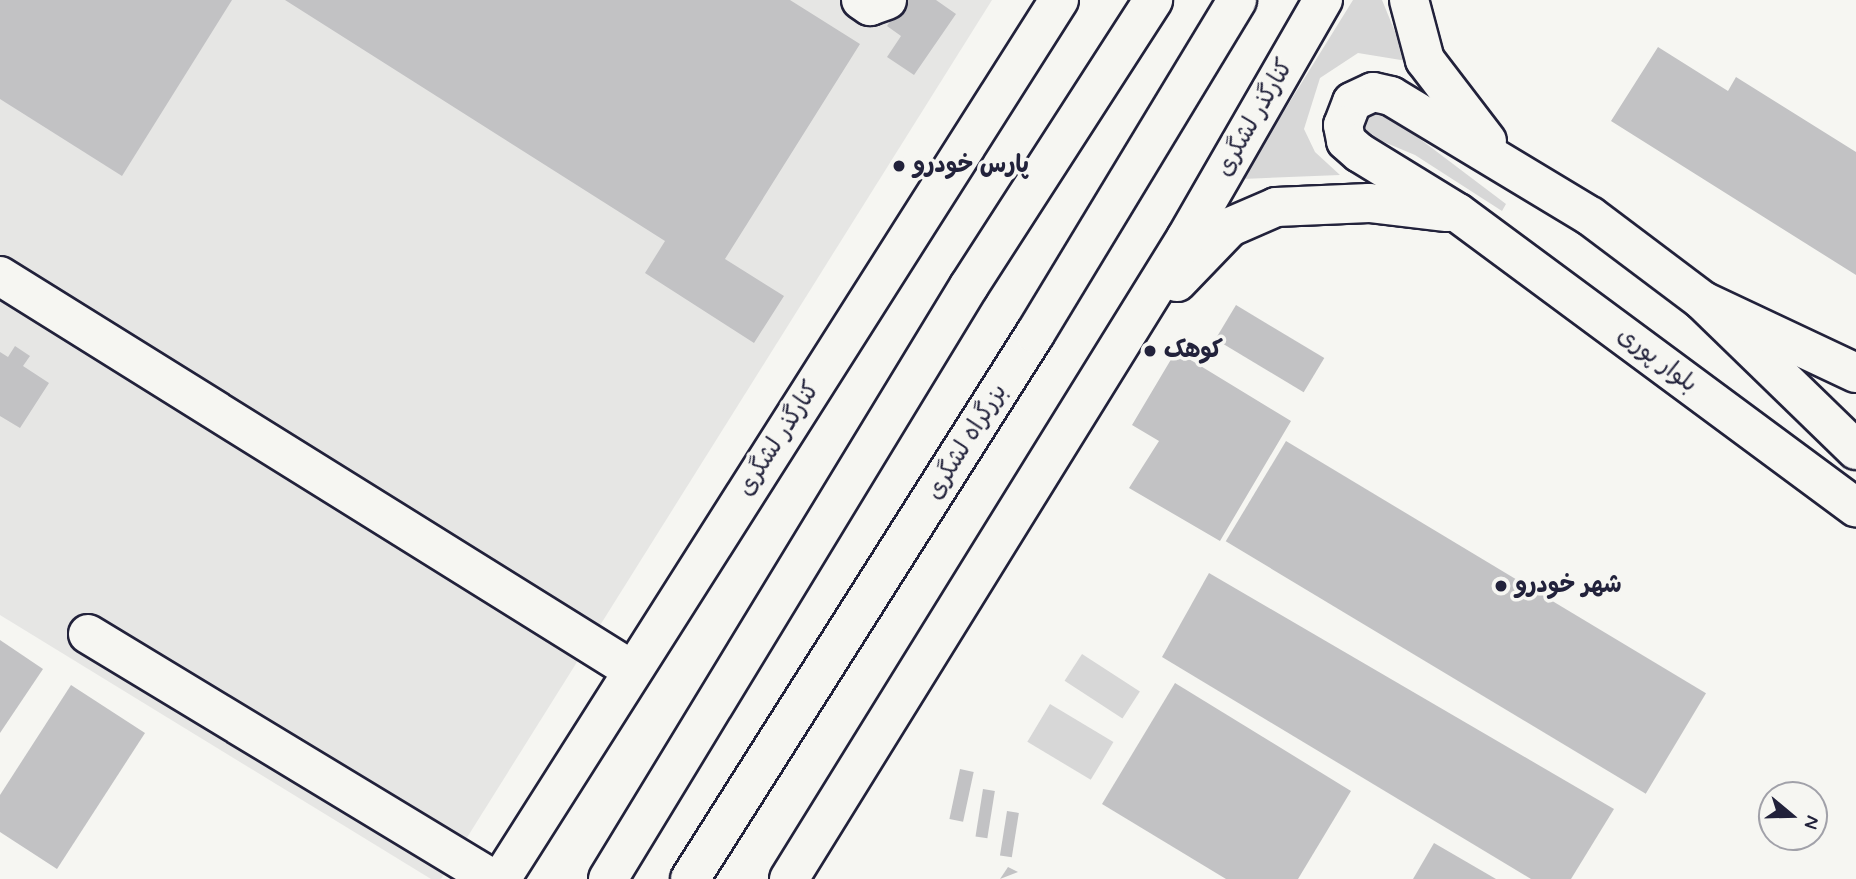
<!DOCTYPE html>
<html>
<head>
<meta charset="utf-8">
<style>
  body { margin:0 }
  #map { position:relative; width:1856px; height:879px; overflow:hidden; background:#f6f6f2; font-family:Mynerve,"Playpen Sans Arabic",sans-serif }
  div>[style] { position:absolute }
  .built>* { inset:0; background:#e6e6e4 }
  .green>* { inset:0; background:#d7d7d7; transform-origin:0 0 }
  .building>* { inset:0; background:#c2c2c4; transform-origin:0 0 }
  .roads { filter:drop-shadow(2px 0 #22223b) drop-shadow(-2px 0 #22223b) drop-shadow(0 2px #22223b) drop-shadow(0 -2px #22223b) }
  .minor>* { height:38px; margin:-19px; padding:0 19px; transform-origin:19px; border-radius:19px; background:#f6f6f2 }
  .major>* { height:38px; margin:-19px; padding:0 19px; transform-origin:19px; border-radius:19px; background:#f6f6f2 }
  .highway>* { height:38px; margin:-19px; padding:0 19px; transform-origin:19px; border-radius:19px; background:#f6f6f2 }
  .dots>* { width:19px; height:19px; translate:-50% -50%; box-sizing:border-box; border:4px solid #f6f6f2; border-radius:50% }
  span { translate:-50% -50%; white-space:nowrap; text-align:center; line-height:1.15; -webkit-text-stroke:7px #f6f6f2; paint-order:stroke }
  .street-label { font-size:24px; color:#22223b }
  .poi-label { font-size:24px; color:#22223b; font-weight:700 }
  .left { translate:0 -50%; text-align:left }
  .north { position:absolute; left:1758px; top:781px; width:70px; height:70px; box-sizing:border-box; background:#f6f6f2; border:2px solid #a1a1a9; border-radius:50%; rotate:109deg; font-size:19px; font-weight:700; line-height:28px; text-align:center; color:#22223b }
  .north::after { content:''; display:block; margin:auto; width:24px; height:32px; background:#22223b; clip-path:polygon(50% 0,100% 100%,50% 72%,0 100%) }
</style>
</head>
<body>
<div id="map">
  <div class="built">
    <div style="clip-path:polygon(0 0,992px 0,441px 879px,431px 879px,0 615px)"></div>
  </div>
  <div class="green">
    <div style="clip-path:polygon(1353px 0,1382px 0,1407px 61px,1358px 53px,1320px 78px,1304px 129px,1315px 152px,1340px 175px,1242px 179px)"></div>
    <div style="clip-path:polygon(1375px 105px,1506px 204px,1502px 211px,1415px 155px,1360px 132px,1358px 115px)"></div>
    <div style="left:1082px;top:654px;width:69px;height:32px;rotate:33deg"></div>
    <div style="left:1050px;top:704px;width:74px;height:44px;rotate:31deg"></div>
  </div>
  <div class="building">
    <div style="clip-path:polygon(0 0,232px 0,122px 176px,0 99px)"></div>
    <div style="clip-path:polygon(285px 0,790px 0,860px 44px,725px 259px,784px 296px,754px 343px,645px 273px,665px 241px)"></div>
    <div style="clip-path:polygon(904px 0,936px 0,956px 14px,914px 75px,887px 57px,901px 36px,887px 26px)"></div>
    <div style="clip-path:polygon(1658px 47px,1728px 91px,1736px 77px,1856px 152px,1856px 275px,1611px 121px)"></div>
    <div style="left:1236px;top:305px;width:103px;height:40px;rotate:31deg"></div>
    <div style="clip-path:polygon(15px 346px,30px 356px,23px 366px,49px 383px,20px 428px,0 416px,0 352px,8px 357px)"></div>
    <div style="clip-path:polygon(1176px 351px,1291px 421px,1220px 541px,1129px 488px,1159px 441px,1132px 425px)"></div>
    <div style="left:1286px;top:441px;width:490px;height:117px;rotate:31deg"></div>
    <div style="clip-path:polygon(1209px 573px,1614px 809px,1571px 879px,1531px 879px,1162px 657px)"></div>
    <div style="clip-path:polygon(0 640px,43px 669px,0 733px)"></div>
    <div style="clip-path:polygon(1175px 683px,1351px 791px,1298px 879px,1226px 879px,1102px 804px)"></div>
    <div style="clip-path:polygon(71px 685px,145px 733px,57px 869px,0 832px,0 795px)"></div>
    <div style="left:960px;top:769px;width:14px;height:51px;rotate:12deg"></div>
    <div style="left:983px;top:789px;width:12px;height:48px;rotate:9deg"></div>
    <div style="left:1007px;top:811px;width:12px;height:45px;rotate:9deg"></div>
    <div style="clip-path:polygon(1434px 843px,1496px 879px,1413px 879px)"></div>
    <div style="clip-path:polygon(1008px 867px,1018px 872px,1000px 879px)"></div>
  </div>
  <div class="roads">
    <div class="minor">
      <div style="left:861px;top:0;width:11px;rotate:34deg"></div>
      <div style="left:870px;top:6px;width:18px;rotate:-19deg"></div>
      <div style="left:0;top:276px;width:745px;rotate:31.94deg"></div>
      <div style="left:88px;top:634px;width:473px;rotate:31.2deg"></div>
    </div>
    <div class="major">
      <div style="left:1409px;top:0;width:62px;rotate:75.1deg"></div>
      <div style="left:1425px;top:60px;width:102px;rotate:52.6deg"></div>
      <div style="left:1177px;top:282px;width:76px;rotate:-46.1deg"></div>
      <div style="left:1230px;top:227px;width:50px;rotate:-23.5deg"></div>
      <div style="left:1276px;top:207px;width:93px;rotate:-2.5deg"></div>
      <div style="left:1369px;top:203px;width:78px;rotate:6.7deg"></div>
      <div style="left:1856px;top:450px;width:214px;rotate:-135.8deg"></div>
      <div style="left:1703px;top:301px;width:141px;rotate:-143deg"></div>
      <div style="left:1590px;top:216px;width:232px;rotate:-148.9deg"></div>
      <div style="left:1391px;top:96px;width:18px;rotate:-167deg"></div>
      <div style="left:1373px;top:92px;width:23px;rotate:155deg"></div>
      <div style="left:1352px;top:102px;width:25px;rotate:111deg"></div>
      <div style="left:1343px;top:125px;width:16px;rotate:79deg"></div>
      <div style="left:1346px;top:141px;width:18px;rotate:41deg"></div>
      <div style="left:1360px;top:153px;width:115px;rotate:31.5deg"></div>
      <div style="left:1458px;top:213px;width:495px;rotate:36.5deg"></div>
      <div style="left:501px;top:879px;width:1041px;rotate:-57.59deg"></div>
      <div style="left:789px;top:879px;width:754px;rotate:-58.23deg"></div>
      <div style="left:1186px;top:238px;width:275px;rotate:-60.1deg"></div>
    </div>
    <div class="highway">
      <div style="left:1703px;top:301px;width:169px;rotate:25.2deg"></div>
      <div style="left:608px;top:879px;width:694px;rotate:-58.67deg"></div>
      <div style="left:969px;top:286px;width:340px;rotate:-57.2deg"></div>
      <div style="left:690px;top:879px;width:645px;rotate:-57.67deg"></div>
      <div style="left:1035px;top:334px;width:390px;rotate:-58.8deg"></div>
    </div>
  </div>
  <div class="dots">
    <div style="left:899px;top:166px;background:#22223b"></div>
    <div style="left:1150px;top:351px;background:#22223b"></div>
    <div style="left:1501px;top:586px;background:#22223b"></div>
  </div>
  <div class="street-label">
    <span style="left:1255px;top:118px;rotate:-60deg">کنارگذر لشگری</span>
    <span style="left:1657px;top:360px;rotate:37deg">بلوار پوری</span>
    <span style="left:779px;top:439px;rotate:-57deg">کنارگذر لشگری</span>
    <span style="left:967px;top:442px;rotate:-58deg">بزرگراه لشگری</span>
  </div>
  <div class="poi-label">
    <span class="left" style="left:913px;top:166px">پارس خودرو</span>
    <span class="left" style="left:1164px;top:351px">کوهک</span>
    <span class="left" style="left:1515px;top:586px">شهر خودرو</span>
  </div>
  <div class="north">N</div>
</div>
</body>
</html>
